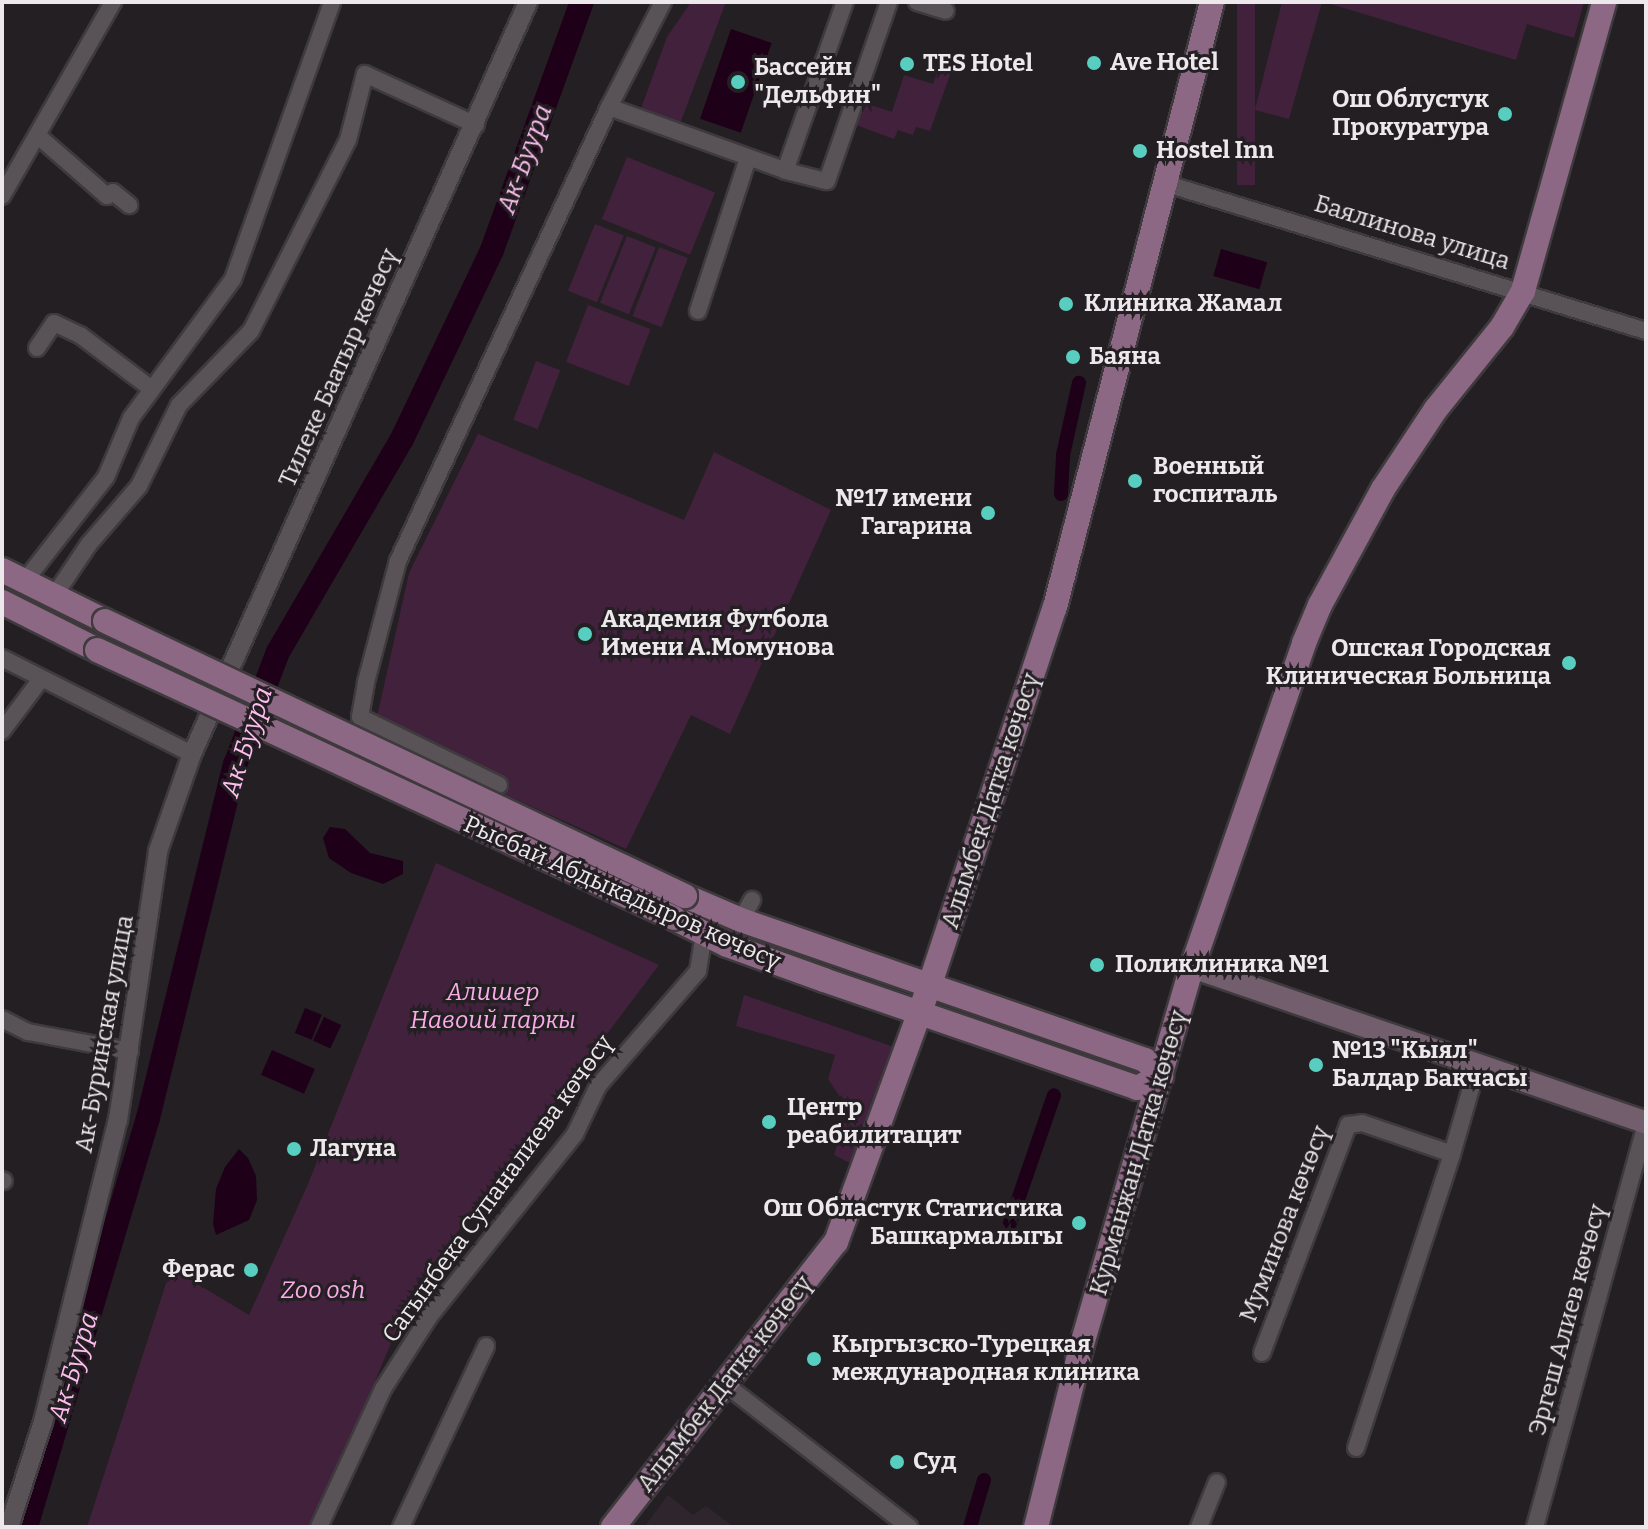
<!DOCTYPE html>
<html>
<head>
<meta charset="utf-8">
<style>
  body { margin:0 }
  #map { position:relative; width:1648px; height:1529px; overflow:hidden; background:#241f23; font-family:Bitter,serif }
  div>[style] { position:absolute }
  .built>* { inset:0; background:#2f252d }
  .green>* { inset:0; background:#42213c; transform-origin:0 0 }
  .water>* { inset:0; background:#1e0019; transform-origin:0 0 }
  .canal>* { height:14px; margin:-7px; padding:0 7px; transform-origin:7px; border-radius:7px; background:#1e0019 }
  .river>* { height:24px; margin:-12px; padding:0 12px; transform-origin:12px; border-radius:12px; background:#1e0019 }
  .roads { filter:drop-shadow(2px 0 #3e3a3d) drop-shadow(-2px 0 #3e3a3d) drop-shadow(0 2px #3e3a3d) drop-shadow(0 -2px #3e3a3d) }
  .minor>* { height:16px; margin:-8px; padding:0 8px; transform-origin:8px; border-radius:8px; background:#595357 }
  .tertiary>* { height:18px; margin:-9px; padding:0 9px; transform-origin:9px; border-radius:9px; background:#595357 }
  .secondary>* { height:22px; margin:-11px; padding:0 11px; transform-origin:11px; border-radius:11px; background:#735e6e }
  .primary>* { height:24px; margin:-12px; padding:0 12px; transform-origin:12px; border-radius:12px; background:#8d6884 }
  .bridges { filter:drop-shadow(2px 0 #3e3a3d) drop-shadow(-2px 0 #3e3a3d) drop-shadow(0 2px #3e3a3d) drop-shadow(0 -2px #3e3a3d) }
  .primary-bridge>* { height:24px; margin:-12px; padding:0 12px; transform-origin:12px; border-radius:12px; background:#8d6884 }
  .dots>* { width:22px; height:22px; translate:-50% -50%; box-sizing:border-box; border:4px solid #241f23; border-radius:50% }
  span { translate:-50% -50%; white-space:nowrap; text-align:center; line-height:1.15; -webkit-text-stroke:6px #241f23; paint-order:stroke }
  .poi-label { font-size:24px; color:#ece8eb; font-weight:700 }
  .left { translate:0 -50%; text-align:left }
  .right { translate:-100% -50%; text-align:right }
  .street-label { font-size:24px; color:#ece8eb }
  .park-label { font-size:24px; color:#faabe8; font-style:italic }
  .water-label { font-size:26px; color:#fdbdee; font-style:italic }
  .frame { position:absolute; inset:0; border:4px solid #ece8eb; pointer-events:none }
</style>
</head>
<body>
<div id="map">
  <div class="built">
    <div style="clip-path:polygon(668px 1495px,693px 1515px,706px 1506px,734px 1527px,644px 1527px)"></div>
  </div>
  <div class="green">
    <div style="clip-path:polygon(691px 2px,726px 2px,678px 129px,639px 114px,667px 37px)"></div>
    <div style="left:1237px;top:2px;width:18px;height:183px"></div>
    <div style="clip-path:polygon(1282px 2px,1322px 2px,1289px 119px,1255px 110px)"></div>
    <div style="clip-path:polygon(1324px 2px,1584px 2px,1574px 38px,1527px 24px,1516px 60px)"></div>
    <div style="clip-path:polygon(943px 53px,956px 58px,930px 131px,916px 127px,913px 135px,898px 130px,894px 139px,856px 125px,862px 102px,892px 112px,904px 75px,933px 84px)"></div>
    <div style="left:627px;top:157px;width:95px;height:67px;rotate:22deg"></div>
    <div style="left:595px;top:224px;width:31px;height:72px;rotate:22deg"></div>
    <div style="left:627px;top:236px;width:31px;height:72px;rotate:22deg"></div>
    <div style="left:659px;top:247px;width:31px;height:74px;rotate:21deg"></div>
    <div style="left:588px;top:305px;width:67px;height:61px;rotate:21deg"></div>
    <div style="left:536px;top:361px;width:26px;height:63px;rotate:21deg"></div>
    <div style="clip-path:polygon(478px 434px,684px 520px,714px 452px,831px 510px,730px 734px,691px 715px,626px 849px,373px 735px,409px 573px)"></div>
    <div style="clip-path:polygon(436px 863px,659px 965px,412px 1292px,315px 1527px,87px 1527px,171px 1268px,249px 1315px,308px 1184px)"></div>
    <div style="clip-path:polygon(744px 995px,900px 1049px,854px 1165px,834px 1155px,848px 1109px,828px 1079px,835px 1055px,736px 1026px)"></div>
  </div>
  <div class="water">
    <div style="left:731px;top:29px;width:43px;height:95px;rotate:19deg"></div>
    <div style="left:1221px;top:249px;width:48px;height:28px;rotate:16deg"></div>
    <div style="clip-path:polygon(330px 827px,345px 829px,370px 853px,403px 861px,403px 874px,383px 884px,351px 873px,329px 858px,323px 838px)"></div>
    <div style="left:305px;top:1008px;width:18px;height:27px;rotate:22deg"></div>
    <div style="left:324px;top:1017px;width:19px;height:26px;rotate:25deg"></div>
    <div style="left:272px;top:1050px;width:47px;height:27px;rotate:24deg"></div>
    <div style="clip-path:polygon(239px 1149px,248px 1158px,256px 1176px,257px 1200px,249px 1220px,216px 1235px,213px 1224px,216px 1189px,225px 1167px)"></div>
  </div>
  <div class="canal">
    <div style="left:1061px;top:494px;width:39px;rotate:-87deg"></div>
    <div style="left:1063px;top:455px;width:74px;rotate:-77.5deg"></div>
    <div style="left:1010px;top:1223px;width:135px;rotate:-71deg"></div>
    <div style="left:970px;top:1527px;width:49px;rotate:-73.4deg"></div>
  </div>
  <div class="river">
    <div style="left:26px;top:1527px;width:427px;rotate:-73.4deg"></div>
    <div style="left:148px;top:1118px;width:364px;rotate:-76.2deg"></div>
    <div style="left:235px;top:765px;width:121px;rotate:-69.2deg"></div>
    <div style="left:278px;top:652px;width:246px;rotate:-59.8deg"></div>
    <div style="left:402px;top:439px;width:209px;rotate:-64.5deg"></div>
    <div style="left:492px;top:250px;width:264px;rotate:-70.1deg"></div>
  </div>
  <div class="roads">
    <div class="minor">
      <div style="left:663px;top:2px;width:118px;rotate:117.2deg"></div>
      <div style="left:609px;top:107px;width:192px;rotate:19.8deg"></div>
      <div style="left:790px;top:172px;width:38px;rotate:14deg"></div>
      <div style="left:827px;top:181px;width:189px;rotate:-70.9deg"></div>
      <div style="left:917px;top:2px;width:30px;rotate:17deg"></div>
      <div style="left:37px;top:135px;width:93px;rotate:41.1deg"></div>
      <div style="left:107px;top:196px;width:7px;rotate:-34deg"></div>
      <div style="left:113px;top:192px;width:21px;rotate:39deg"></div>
      <div style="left:785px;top:171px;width:179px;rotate:-70.5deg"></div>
      <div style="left:1164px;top:183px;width:504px;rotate:17.07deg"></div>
      <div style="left:2px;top:196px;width:224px;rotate:-60.2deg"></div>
      <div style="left:698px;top:311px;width:161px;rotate:-71.9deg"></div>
      <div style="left:37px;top:348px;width:30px;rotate:-56deg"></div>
      <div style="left:54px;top:323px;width:29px;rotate:25deg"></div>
      <div style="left:80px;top:335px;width:90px;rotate:36.9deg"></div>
      <div style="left:24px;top:582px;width:133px;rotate:-52deg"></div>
      <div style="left:106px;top:477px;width:64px;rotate:-67deg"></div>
      <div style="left:131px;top:418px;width:172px;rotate:-53.7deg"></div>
      <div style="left:233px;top:279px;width:294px;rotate:-70.3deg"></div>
      <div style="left:54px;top:596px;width:63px;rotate:-56.1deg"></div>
      <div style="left:89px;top:544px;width:77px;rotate:-49.2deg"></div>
      <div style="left:139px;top:486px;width:90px;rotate:-63.7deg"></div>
      <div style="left:179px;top:405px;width:103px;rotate:-45.8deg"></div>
      <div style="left:251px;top:331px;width:214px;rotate:-63.1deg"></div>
      <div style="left:348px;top:140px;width:68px;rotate:-75.6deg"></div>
      <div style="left:365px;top:74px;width:122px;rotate:24.7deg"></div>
      <div style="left:2px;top:658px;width:213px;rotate:26.8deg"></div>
      <div style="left:2px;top:731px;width:65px;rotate:-53.1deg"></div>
      <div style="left:499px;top:785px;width:155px;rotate:-153.9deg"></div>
      <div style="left:360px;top:717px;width:36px;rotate:-80deg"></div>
      <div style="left:366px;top:682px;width:125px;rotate:-75.2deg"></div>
      <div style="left:398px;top:561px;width:501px;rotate:-65.07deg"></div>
      <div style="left:741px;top:920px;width:23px;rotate:-61deg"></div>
      <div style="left:2px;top:1019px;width:29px;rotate:27deg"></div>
      <div style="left:28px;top:1032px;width:104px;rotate:10.6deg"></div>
      <div style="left:2px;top:1180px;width:2px;rotate:27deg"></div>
      <div style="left:1262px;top:1353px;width:244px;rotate:-69.3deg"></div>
      <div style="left:1348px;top:1125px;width:14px;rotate:-8deg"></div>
      <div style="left:1362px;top:1123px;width:95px;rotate:19deg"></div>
      <div style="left:726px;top:1385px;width:232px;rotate:37.8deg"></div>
      <div style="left:1356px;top:1448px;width:309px;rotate:-71.9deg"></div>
      <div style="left:1452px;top:1154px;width:94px;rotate:-73.9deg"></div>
      <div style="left:319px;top:1527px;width:152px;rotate:-65.1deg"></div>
      <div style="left:383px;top:1389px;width:85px;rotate:-57.4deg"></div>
      <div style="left:429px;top:1317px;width:234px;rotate:-51.4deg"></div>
      <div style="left:575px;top:1134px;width:53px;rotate:-64.4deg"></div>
      <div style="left:598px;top:1086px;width:152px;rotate:-49deg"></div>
      <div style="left:698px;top:971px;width:38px;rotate:-81deg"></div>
      <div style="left:401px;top:1527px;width:200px;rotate:-64.8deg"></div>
      <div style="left:1199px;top:1527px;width:48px;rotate:-68.2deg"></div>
      <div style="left:1535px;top:1527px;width:418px;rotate:-74.6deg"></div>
    </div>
    <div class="tertiary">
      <div style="left:9px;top:1527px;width:110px;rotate:-72.1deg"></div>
      <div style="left:43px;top:1422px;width:311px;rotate:-76.1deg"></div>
      <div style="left:118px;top:1120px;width:272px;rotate:-81.5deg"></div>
      <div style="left:158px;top:851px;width:103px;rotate:-70.7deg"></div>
      <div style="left:192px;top:754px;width:824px;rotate:-65.92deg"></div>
    </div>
    <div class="secondary">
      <div style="left:1192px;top:967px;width:480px;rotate:18.9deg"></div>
    </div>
    <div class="primary">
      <div style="left:2px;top:570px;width:115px;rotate:26.3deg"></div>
      <div style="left:2px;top:602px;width:106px;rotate:26.8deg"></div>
      <div style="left:685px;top:896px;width:61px;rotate:23.2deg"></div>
      <div style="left:741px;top:920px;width:428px;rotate:19.1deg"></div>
      <div style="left:1145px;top:1060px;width:23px;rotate:45deg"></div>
      <div style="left:674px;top:918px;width:59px;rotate:27deg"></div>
      <div style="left:727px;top:945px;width:103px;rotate:19.8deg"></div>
      <div style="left:824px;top:980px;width:331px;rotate:19deg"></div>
      <div style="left:1137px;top:1088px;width:27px;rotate:-27deg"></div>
      <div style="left:613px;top:1527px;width:362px;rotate:-52deg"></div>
      <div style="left:836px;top:1242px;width:275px;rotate:-70deg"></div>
      <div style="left:930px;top:984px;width:397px;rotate:-71.7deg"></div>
      <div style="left:1055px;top:607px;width:625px;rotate:-75.45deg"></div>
      <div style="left:1036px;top:1527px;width:185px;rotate:-75.9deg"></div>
      <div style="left:1081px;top:1348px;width:397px;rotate:-73.8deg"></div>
      <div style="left:1192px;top:967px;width:343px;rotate:-70.9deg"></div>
      <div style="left:1304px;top:643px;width:41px;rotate:-67.2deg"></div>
      <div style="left:1320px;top:605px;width:132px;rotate:-61.5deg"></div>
      <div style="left:1383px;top:489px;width:96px;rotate:-56.5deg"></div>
      <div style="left:1436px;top:409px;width:105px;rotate:-51.2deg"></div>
      <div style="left:1502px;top:327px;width:42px;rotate:-59.7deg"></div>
      <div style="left:1523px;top:291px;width:300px;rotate:-74.3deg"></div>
    </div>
  </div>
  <div class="bridges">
    <div class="primary-bridge">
      <div style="left:105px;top:621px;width:642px;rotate:25.37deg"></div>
      <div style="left:97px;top:650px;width:636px;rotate:24.91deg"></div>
    </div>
  </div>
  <div class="dots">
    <div style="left:1094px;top:63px;background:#58cec0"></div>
    <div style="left:907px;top:64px;background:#58cec0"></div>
    <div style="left:738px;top:82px;background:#58cec0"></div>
    <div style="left:1505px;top:114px;background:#58cec0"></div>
    <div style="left:1140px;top:151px;background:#58cec0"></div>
    <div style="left:1066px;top:304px;background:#58cec0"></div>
    <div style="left:1073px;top:357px;background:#58cec0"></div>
    <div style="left:1135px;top:481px;background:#58cec0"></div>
    <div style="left:988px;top:513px;background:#58cec0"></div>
    <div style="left:585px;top:634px;background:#58cec0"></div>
    <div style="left:1569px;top:663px;background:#58cec0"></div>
    <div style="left:1097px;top:965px;background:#58cec0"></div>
    <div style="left:1316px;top:1065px;background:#58cec0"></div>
    <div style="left:769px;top:1122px;background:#58cec0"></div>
    <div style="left:294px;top:1149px;background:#58cec0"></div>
    <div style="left:1079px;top:1223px;background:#58cec0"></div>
    <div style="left:251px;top:1270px;background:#58cec0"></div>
    <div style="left:814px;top:1359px;background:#58cec0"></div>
    <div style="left:897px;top:1462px;background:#58cec0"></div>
  </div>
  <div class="poi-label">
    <span class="left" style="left:1110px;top:63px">Ave Hotel</span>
    <span class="left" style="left:923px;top:64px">TES Hotel</span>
    <span class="left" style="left:754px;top:82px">Бассейн<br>"Дельфин"</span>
    <span class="right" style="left:1489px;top:114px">Ош Облустук<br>Прокуратура</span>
    <span class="left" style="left:1156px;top:151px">Hostel Inn</span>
    <span class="left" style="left:1084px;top:304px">Клиника Жамал</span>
    <span class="left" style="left:1089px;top:357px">Баяна</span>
    <span class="left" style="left:1153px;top:481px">Военный<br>госпиталь</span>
    <span class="right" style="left:972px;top:513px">№17 имени<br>Гагарина</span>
    <span class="left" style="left:601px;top:634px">Академия Футбола<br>Имени А.Момунова</span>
    <span class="right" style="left:1551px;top:663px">Ошская Городская<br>Клиническая Больница</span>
    <span class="left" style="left:1115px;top:965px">Поликлиника №1</span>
    <span class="left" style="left:1332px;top:1065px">№13 "Кыял"<br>Балдар Бакчасы</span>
    <span class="left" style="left:787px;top:1122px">Центр<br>реабилитацит</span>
    <span class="left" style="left:310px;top:1149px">Лагуна</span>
    <span class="right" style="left:1063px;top:1223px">Ош Областук Статистика<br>Башкармалыгы</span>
    <span class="right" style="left:235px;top:1270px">Ферас</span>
    <span class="left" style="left:832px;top:1359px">Кыргызско-Турецкая<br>международная клиника</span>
    <span class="left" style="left:913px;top:1462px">Суд</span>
  </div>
  <div class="street-label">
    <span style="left:1412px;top:233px;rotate:17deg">Баялинова улица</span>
    <span style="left:339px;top:368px;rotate:-66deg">Тилеке Баатыр көчөсү</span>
    <span style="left:991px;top:801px;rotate:-72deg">Алымбек Датка көчөсү</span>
    <span style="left:622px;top:893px;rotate:24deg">Рысбай Абдыкадыров көчөсү</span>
    <span style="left:105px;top:1034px;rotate:-80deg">Ак-Буринская улица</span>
    <span style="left:1139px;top:1153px;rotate:-74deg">Курманжан Датка көчөсү</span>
    <span style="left:498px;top:1189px;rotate:-54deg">Сагынбека Супаналиева көчөсү</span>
    <span style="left:1285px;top:1224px;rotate:-69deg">Муминова көчөсү</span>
    <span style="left:1568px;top:1320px;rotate:-75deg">Эргеш Алиев көчөсү</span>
    <span style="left:725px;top:1384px;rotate:-52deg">Алымбек Датка көчөсү</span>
  </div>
  <div class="park-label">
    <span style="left:493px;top:1007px">Алишер<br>Навоий паркы</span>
    <span style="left:323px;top:1291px">Zoo osh</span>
  </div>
  <div class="water-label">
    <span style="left:525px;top:159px;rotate:-70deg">Ак-Буура</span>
    <span style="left:247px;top:742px;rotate:-72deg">Ак-Буура</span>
    <span style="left:74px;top:1367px;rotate:-73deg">Ак-Буура</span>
  </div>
  <div class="frame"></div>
</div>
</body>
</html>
